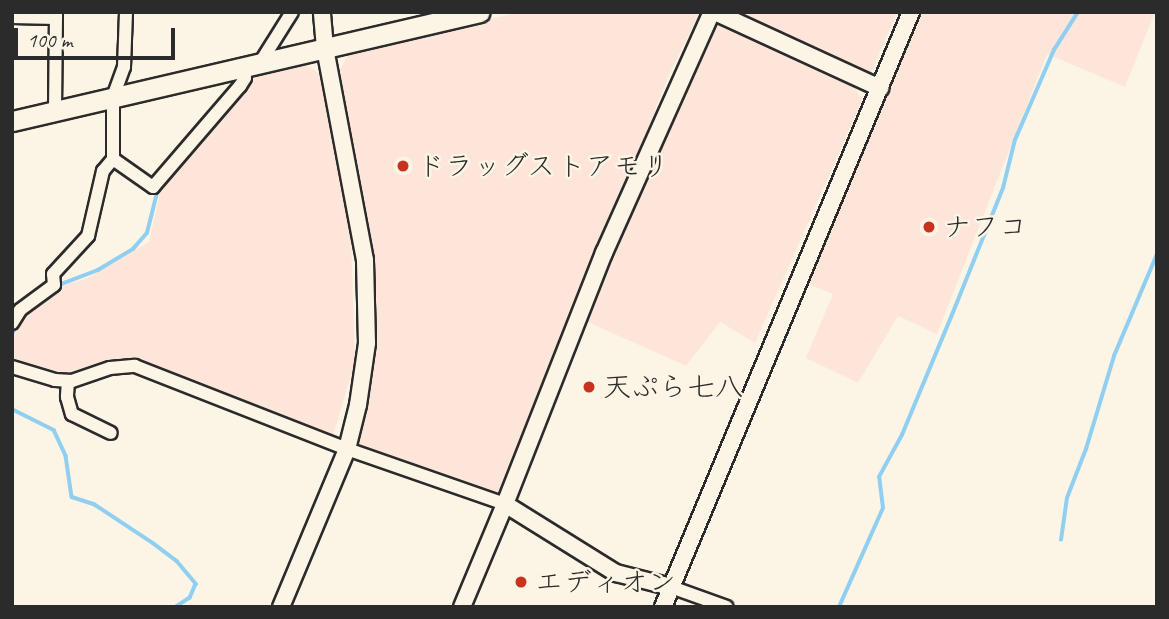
<!DOCTYPE html>
<html>
<head>
<meta charset="utf-8">
<style>
  body { margin:0 }
  #map { position:relative; width:1169px; height:619px; overflow:hidden; background:#fcf5e5; font-family:Caveat,"Klee One",sans-serif }
  div>[style] { position:absolute }
  .built>* { inset:0; background:#fde6d9 }
  .stream>* { height:3.5px; margin:-1.75px; padding:0 1.75px; transform-origin:1.75px; border-radius:1.75px; background:#90cff1 }
  .roads { filter:drop-shadow(2px 0 #2b2b2b) drop-shadow(-2px 0 #2b2b2b) drop-shadow(0 2px #2b2b2b) drop-shadow(0 -2px #2b2b2b) }
  .minor>* { height:12px; margin:-6px; padding:0 6px; transform-origin:6px; border-radius:6px; background:#fcf5e5 }
  .tertiary>* { height:16px; margin:-8px; padding:0 8px; transform-origin:8px; border-radius:8px; background:#fcf5e5 }
  .primary>* { height:19px; margin:-9.5px; padding:0 9.5px; transform-origin:9.5px; border-radius:9.5px; background:#fcf5e5 }
  .dots>* { width:19px; height:19px; translate:-50% -50%; box-sizing:border-box; border:4px solid #fcf5e5; border-radius:50% }
  span { translate:-50% -50%; white-space:nowrap; text-align:center; line-height:1.15; -webkit-text-stroke:5px #fcf5e5; paint-order:stroke }
  .poi-label { font-size:28px; color:#2b2b2b }
  .left { translate:0 -50%; text-align:left }
  .frame { position:absolute; inset:0; border:14px solid #2b2b2b; pointer-events:none }
  .scale { position:absolute; left:14px; top:28px; width:161px; height:32px; box-sizing:border-box; border:4px solid #2b2b2b; border-top:0; padding-left:9px; font-size:21px; line-height:24px; white-space:nowrap; color:#2b2b2b; -webkit-text-stroke:5px #fcf5e5; paint-order:stroke }
</style>
</head>
<body>
<div id="map">
  <div class="built">
    <div style="clip-path:polygon(519px 12px,700px 12px,669px 75px,502px 496px,352px 446px,371px 280px,340px 70px,349px 53px)"></div>
    <div style="clip-path:polygon(722px 12px,897px 12px,869px 77px)"></div>
    <div style="clip-path:polygon(916px 12px,1155px 12px,1125px 87px,1047px 54px,937px 334px,898px 316px,858px 383px,806px 358px,833px 294px,803px 282px)"></div>
    <div style="clip-path:polygon(711px 14px,851px 80px,862px 101px,755px 343px,720px 322px,686px 366px,581px 319px)"></div>
    <div style="clip-path:polygon(303px 62px,324px 77px,351px 237px,355px 362px,332px 439px,135px 364px,73px 377px,56px 377px,12px 362px,12px 339px,27px 315px,59px 286px,86px 279px,149px 242px,161px 188px,262px 68px)"></div>
  </div>
  <div class="stream">
    <div style="left:293px;top:21px;width:11px;rotate:-56deg"></div>
    <div style="left:59px;top:285px;width:42px;rotate:-21deg"></div>
    <div style="left:98px;top:270px;width:41px;rotate:-31deg"></div>
    <div style="left:133px;top:249px;width:21px;rotate:-49deg"></div>
    <div style="left:147px;top:233px;width:45px;rotate:-76deg"></div>
    <div style="left:12px;top:334px;width:12px;rotate:-59deg"></div>
    <div style="left:12px;top:409px;width:47px;rotate:26.6deg"></div>
    <div style="left:54px;top:430px;width:29px;rotate:65deg"></div>
    <div style="left:66px;top:456px;width:41px;rotate:81.7deg"></div>
    <div style="left:72px;top:497px;width:23px;rotate:18deg"></div>
    <div style="left:94px;top:504px;width:71px;rotate:33.5deg"></div>
    <div style="left:153px;top:543px;width:30px;rotate:37deg"></div>
    <div style="left:177px;top:561px;width:30px;rotate:50deg"></div>
    <div style="left:196px;top:584px;width:15px;rotate:113deg"></div>
    <div style="left:190px;top:598px;width:17px;rotate:147deg"></div>
    <div style="left:1061px;top:540px;width:42px;rotate:-81.9deg"></div>
    <div style="left:1067px;top:498px;width:53px;rotate:-68.8deg"></div>
    <div style="left:1086px;top:449px;width:97px;rotate:-73.2deg"></div>
    <div style="left:1114px;top:356px;width:111px;rotate:-67.1deg"></div>
    <div style="left:839px;top:607px;width:108px;rotate:-66deg"></div>
    <div style="left:883px;top:508px;width:31px;rotate:-97deg"></div>
    <div style="left:879px;top:477px;width:48px;rotate:-61.3deg"></div>
    <div style="left:902px;top:435px;width:130px;rotate:-67.4deg"></div>
    <div style="left:952px;top:315px;width:137px;rotate:-68.1deg"></div>
    <div style="left:1003px;top:188px;width:49px;rotate:-76deg"></div>
    <div style="left:1015px;top:140px;width:98px;rotate:-66.6deg"></div>
    <div style="left:1054px;top:50px;width:45px;rotate:-57.7deg"></div>
  </div>
  <div class="roads">
    <div class="minor">
      <div style="left:12px;top:17px;width:44px;rotate:1.3deg"></div>
      <div style="left:260px;top:63px;width:60px;rotate:-57.9deg"></div>
      <div style="left:55px;top:111px;width:99px;rotate:-89.4deg"></div>
      <div style="left:113px;top:159px;width:49px;rotate:35deg"></div>
      <div style="left:153px;top:187px;width:133px;rotate:-49.3deg"></div>
      <div style="left:240px;top:86px;width:9px;rotate:-58deg"></div>
      <div style="left:245px;top:78px;width:11px;rotate:-95deg"></div>
      <div style="left:12px;top:323px;width:15px;rotate:-58deg"></div>
      <div style="left:20px;top:310px;width:42px;rotate:-36.3deg"></div>
      <div style="left:54px;top:285px;width:11px;rotate:-95deg"></div>
      <div style="left:53px;top:274px;width:52px;rotate:-47.4deg"></div>
      <div style="left:88px;top:236px;width:67px;rotate:-77deg"></div>
      <div style="left:103px;top:171px;width:16px;rotate:-50deg"></div>
      <div style="left:113px;top:159px;width:62px;rotate:-90deg"></div>
      <div style="left:113px;top:97px;width:32px;rotate:-70deg"></div>
      <div style="left:124px;top:67px;width:55px;rotate:-87.9deg"></div>
      <div style="left:12px;top:367px;width:45px;rotate:16.8deg"></div>
      <div style="left:55px;top:380px;width:17px;rotate:3deg"></div>
      <div style="left:72px;top:381px;width:40px;rotate:-18.9deg"></div>
      <div style="left:110px;top:368px;width:25px;rotate:-5deg"></div>
      <div style="left:135px;top:366px;width:228px;rotate:21.4deg"></div>
      <div style="left:347px;top:449px;width:167px;rotate:19.2deg"></div>
      <div style="left:68px;top:381px;width:16px;rotate:94deg"></div>
      <div style="left:67px;top:397px;width:18px;rotate:74deg"></div>
      <div style="left:72px;top:414px;width:43px;rotate:26deg"></div>
      <div style="left:671px;top:587px;width:59px;rotate:19.7deg"></div>
    </div>
    <div class="tertiary">
      <div style="left:715px;top:12px;width:182px;rotate:24.7deg"></div>
      <div style="left:505px;top:504px;width:270px;rotate:-68.5deg"></div>
      <div style="left:604px;top:253px;width:264px;rotate:-65.9deg"></div>
      <div style="left:281px;top:607px;width:171px;rotate:-67.3deg"></div>
      <div style="left:347px;top:449px;width:45px;rotate:-76deg"></div>
      <div style="left:358px;top:405px;width:63px;rotate:-81.7deg"></div>
      <div style="left:367px;top:343px;width:83px;rotate:-91.4deg"></div>
      <div style="left:365px;top:260px;width:216px;rotate:-100.7deg"></div>
      <div style="left:325px;top:48px;width:36px;rotate:-95deg"></div>
      <div style="left:462px;top:607px;width:112px;rotate:-67.3deg"></div>
      <div style="left:505px;top:504px;width:131px;rotate:31.9deg"></div>
      <div style="left:616px;top:573px;width:57px;rotate:14.3deg"></div>
      <div style="left:663px;top:607px;width:645px;rotate:-67.37deg"></div>
    </div>
    <div class="primary">
      <div style="left:12px;top:121px;width:480px;rotate:-13.1deg"></div>
    </div>
  </div>
  <div class="dots">
    <div style="left:403px;top:166px;background:#c8321e"></div>
    <div style="left:929px;top:227px;background:#c8321e"></div>
    <div style="left:589px;top:387px;background:#c8321e"></div>
    <div style="left:521px;top:582px;background:#c8321e"></div>
  </div>
  <div class="poi-label">
    <span class="left" style="left:417px;top:166px">ドラッグストアモリ</span>
    <span class="left" style="left:943px;top:227px">ナフコ</span>
    <span class="left" style="left:603px;top:387px">天ぷら七八</span>
    <span class="left" style="left:535px;top:582px">エディオン</span>
  </div>
  <div class="frame"></div>
  <div class="scale">100 m</div>
</div>
</body>
</html>
